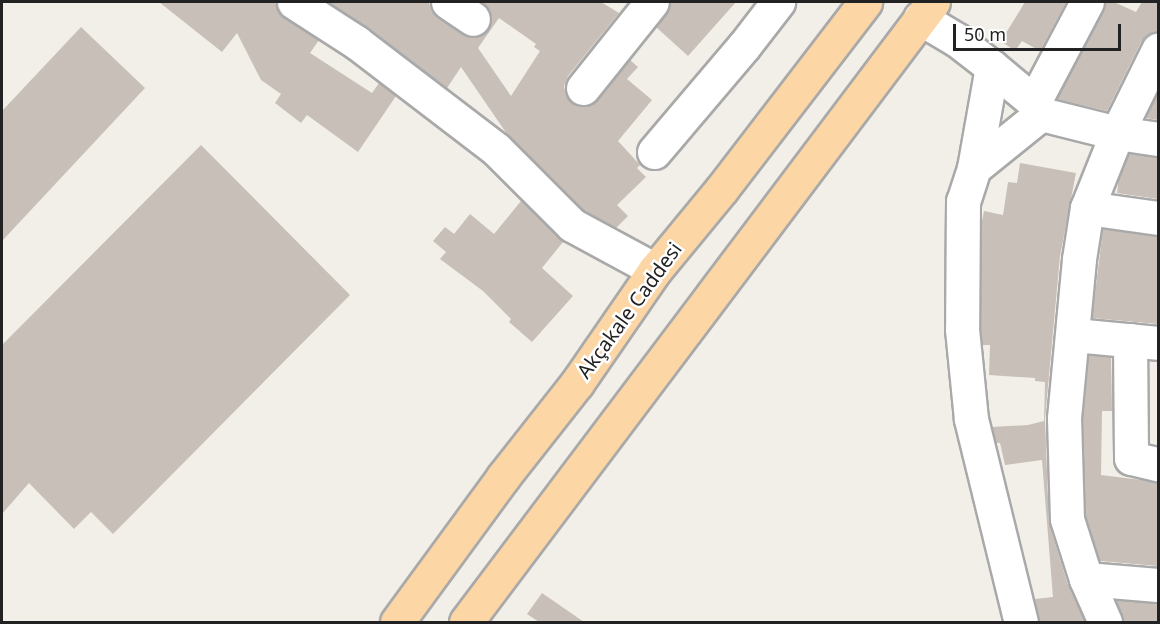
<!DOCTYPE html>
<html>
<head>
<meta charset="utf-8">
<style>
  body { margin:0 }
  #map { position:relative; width:1160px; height:624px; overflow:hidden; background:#f2efe9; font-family:"Noto Sans",sans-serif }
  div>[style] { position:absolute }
  .building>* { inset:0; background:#c7bfb8 }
  .roads { filter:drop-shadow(2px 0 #a9a9a9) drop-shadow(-2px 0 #a9a9a9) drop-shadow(0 2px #a9a9a9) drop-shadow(0 -2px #a9a9a9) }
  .minor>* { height:33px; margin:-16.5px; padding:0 16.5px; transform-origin:16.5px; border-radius:16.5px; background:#fff }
  .major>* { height:33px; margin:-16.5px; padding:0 16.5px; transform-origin:16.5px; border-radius:16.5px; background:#fcd6a4 }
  span { translate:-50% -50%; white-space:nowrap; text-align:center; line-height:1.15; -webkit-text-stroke:5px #fff; paint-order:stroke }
  .street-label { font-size:20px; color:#222 }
  .frame { position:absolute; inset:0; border:3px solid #222; pointer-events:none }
  .scale { position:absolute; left:953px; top:24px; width:168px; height:27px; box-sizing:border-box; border:3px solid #222; border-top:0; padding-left:8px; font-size:18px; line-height:21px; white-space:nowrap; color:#222; -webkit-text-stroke:4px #fff; paint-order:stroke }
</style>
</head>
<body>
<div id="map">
  <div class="building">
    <div style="clip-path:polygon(159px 2px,275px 2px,278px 11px,283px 17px,319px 40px,310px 53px,372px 93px,379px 83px,396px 96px,358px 152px,307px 115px,301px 123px,275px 103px,281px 94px,261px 80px,237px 33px,222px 52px)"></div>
    <div style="clip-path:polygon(evenodd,328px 2px,429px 2px,431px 11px,437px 18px,462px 34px,472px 38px,482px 36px,489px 29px,492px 21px,490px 10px,481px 2px,601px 2px,619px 13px,568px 76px,564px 86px,566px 95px,572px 103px,581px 107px,589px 106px,598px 100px,630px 60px,638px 67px,627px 79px,652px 100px,618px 141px,640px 165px,637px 168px,646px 177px,617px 205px,628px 216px,616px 228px,583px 210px,507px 134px,461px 67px,447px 88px,367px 27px,328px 2px,499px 18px,536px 44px,534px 47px,540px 51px,511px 96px,478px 48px,499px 18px)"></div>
    <div style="clip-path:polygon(670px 2px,736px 2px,688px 56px,656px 27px,667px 13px)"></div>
    <div style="clip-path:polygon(1025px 2px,1066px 2px,1040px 51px,1022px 41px,1015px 51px,1001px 41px)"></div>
    <div style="clip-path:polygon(1106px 2px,1114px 2px,1136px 12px,1142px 2px,1158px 2px,1158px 32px,1148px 34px,1141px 42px,1107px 111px,1057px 99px,1104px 11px)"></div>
    <div style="clip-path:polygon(81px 27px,145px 88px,2px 241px,2px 111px)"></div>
    <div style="clip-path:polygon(1158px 91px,1158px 120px,1145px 118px)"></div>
    <div style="clip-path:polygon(201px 145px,350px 295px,113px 534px,91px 512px,74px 529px,29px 483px,2px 514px,2px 345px)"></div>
    <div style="clip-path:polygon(1129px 154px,1158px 157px,1158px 199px,1117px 193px,1119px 178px)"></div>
    <div style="clip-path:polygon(1020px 163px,1076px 173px,1060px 256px,1045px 419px,1049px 524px,1068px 585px,1085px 622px,1039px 622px,1035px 599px,1053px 597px,1042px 460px,1005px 465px,1000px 443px,996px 443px,992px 427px,1028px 425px,1044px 421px,1045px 382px,1035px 381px,1035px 378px,989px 375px,990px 345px,982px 345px,981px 328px,982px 221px,984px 211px,1003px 215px,1008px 182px,1017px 183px)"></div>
    <div style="clip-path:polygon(521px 201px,563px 242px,542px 268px,573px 296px,532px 342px,509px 322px,511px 319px,483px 291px,440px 259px,446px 252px,433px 241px,445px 227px,454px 234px,470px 214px,494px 234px)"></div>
    <div style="clip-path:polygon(1103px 229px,1158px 236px,1158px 324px,1092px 318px)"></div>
    <div style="clip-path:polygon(1089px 355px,1111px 357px,1112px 411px,1102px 411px,1101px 475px,1158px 482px,1158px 566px,1100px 561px,1086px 516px,1083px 419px)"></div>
    <div style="clip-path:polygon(542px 593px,584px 622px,539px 622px,527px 614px)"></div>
    <div style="clip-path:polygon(1116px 600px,1158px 603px,1158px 622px,1123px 622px)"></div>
  </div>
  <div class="roads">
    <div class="minor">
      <div style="left:294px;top:2px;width:74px;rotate:32.8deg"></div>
      <div style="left:356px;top:42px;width:176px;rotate:37.4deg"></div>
      <div style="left:496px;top:149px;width:107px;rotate:45deg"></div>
      <div style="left:572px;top:225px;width:94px;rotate:28.5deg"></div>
      <div style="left:448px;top:2px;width:30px;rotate:34deg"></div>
      <div style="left:920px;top:18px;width:43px;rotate:30.7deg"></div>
      <div style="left:957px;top:40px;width:44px;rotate:37.6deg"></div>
      <div style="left:992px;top:67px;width:103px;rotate:100.1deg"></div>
      <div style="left:974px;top:168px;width:35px;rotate:108deg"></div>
      <div style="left:963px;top:201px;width:128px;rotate:90.4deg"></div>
      <div style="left:962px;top:329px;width:90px;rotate:84.3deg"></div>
      <div style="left:971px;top:419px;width:209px;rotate:76.2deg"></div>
      <div style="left:992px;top:67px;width:55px;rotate:39.8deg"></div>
      <div style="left:1034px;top:102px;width:14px;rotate:60deg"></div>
      <div style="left:1041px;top:114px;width:78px;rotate:14deg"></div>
      <div style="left:1117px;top:133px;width:41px;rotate:8.3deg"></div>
      <div style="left:583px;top:88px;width:110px;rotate:-51.3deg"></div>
      <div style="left:1034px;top:102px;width:113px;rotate:-62.1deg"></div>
      <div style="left:654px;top:152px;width:139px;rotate:-49.7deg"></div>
      <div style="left:744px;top:46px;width:56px;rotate:-52.3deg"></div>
      <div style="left:974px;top:168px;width:86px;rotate:-38.9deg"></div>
      <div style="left:1087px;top:208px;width:72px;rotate:8deg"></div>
      <div style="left:1074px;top:335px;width:84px;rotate:5.4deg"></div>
      <div style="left:1130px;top:340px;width:118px;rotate:89.5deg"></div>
      <div style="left:1131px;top:458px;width:28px;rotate:13deg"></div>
      <div style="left:1086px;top:579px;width:72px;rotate:4.8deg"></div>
      <div style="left:1105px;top:622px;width:47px;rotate:-113.8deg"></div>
      <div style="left:1086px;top:579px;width:63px;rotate:-107.6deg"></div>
      <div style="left:1067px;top:519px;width:101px;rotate:-91.7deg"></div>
      <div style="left:1064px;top:418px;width:160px;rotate:-84.6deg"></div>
      <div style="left:1079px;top:259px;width:52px;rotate:-81.1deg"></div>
      <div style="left:1087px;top:208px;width:81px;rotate:-68.2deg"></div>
      <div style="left:1117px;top:133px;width:93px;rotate:-63.7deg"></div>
    </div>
    <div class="major">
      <div style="left:397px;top:622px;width:180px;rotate:-53.8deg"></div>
      <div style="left:503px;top:477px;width:120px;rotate:-51.8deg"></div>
      <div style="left:577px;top:383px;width:137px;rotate:-55.4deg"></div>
      <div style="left:655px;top:270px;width:104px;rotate:-50.5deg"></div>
      <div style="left:721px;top:190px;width:237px;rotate:-52.5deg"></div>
      <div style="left:466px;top:622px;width:776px;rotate:-53.01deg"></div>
    </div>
  </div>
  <div class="street-label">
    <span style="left:629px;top:310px;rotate:-54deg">Akçakale Caddesi</span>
  </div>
  <div class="frame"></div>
  <div class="scale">50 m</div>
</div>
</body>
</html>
